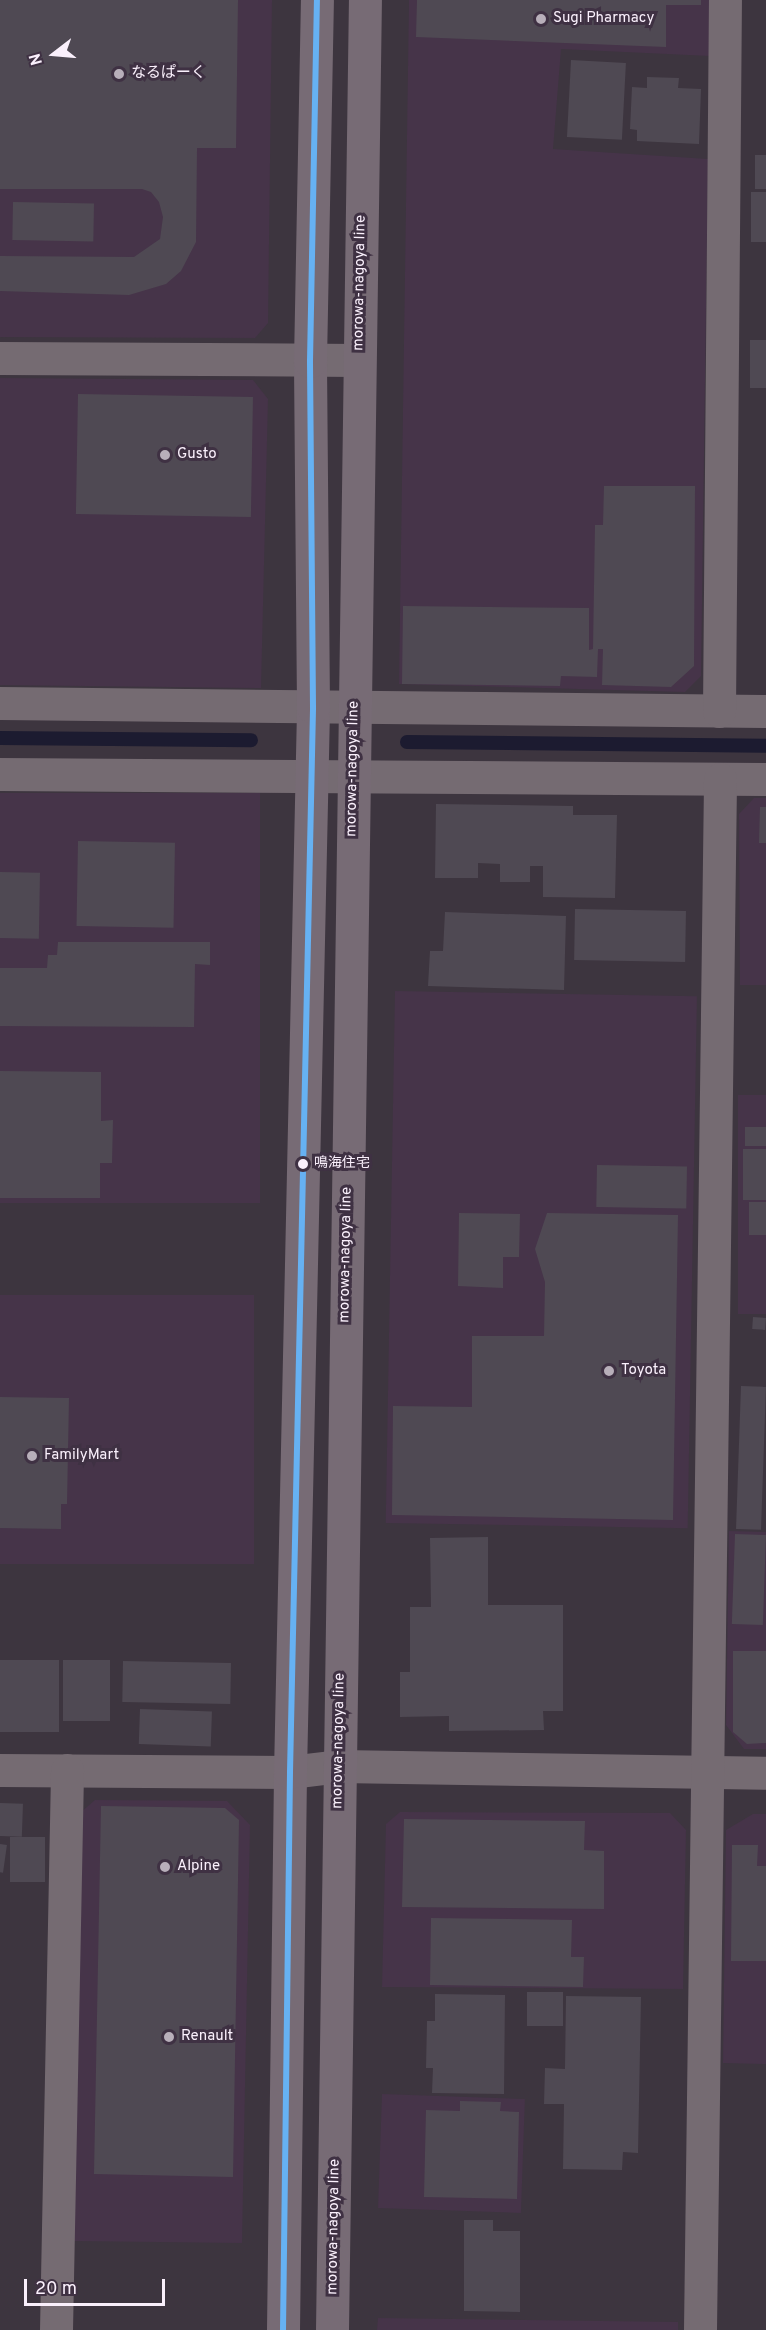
<!DOCTYPE html>
<html>
<head>
<meta charset="utf-8">
<style>
  body { margin:0 }
  #map { position:relative; width:766px; height:2330px; overflow:hidden; background:#3d353f; font-family:Overpass,"Noto Sans JP",sans-serif }
  div>[style] { position:absolute }
  .built>* { inset:0; background:#463449; transform-origin:0 0 }
  .stream>* { height:14px; margin:-7px; padding:0 7px; transform-origin:7px; border-radius:7px; background:#1c1b30 }
  .building>* { inset:0; background:#4f4953; transform-origin:0 0 }
  .street>* { height:33px; margin:-16.5px; padding:0 16.5px; transform-origin:16.5px; border-radius:16.5px; background:#756b72 }
  .primary>* { height:33px; margin:-16.5px; padding:0 16.5px; transform-origin:16.5px; border-radius:16.5px; background:#776b75 }
  .bus-1>* { height:6px; margin:-3px; padding:0 3px; transform-origin:3px; border-radius:3px; background:#66b1f2 }
  .dots>* { width:16px; height:16px; translate:-50% -50%; box-sizing:border-box; border:3px solid #3f3143; border-radius:50% }
  span { translate:-50% -50%; white-space:nowrap; text-align:center; line-height:1.15; -webkit-text-stroke:6px #3f3143; paint-order:stroke }
  .bus-label { font-size:14px; color:#faf0fc }
  .left { translate:0 -50%; text-align:left }
  .poi-label { font-size:15px; color:#faf0fc }
  .street-label { font-size:15px; color:#faf0fc }
  .north { position:absolute; left:24px; top:24px; width:60px; height:60px; -webkit-text-stroke:4px #3f3143; paint-order:stroke; rotate:254deg; font-size:16px; font-weight:700; line-height:24px; text-align:center; color:#faf0fc }
  .north::after { content:''; display:block; margin:auto; width:21px; height:27px; background:#faf0fc; clip-path:polygon(50% 0,100% 100%,50% 72%,0 100%) }
  .scale { position:absolute; left:24px; top:2279px; width:141px; height:27px; box-sizing:border-box; border:3px solid #faf0fc; border-top:0; padding-left:8px; font-size:18px; line-height:21px; white-space:nowrap; color:#faf0fc; -webkit-text-stroke:4px #3f3143; paint-order:stroke }
</style>
</head>
<body>
<div id="map">
  <div class="built">
    <div style="clip-path:polygon(0 0,272px 0,268px 323px,255px 338px,0 337px)"></div>
    <div style="clip-path:polygon(409px 0,711px 0,710px 56px,561px 49px,553px 149px,708px 159px,701px 676px,685px 692px,399px 684px)"></div>
    <div style="clip-path:polygon(0 378px,253px 380px,268px 399px,261px 688px,0 685px)"></div>
    <div style="left:0;top:793px;width:260px;height:410px"></div>
    <div style="clip-path:polygon(754px 798px,766px 798px,766px 985px,740px 985px,739px 814px)"></div>
    <div style="left:395px;top:991px;width:302px;height:532px;rotate:1deg"></div>
    <div style="left:738px;top:1095px;width:28px;height:219px"></div>
    <div style="left:0;top:1295px;width:254px;height:269px"></div>
    <div style="clip-path:polygon(729px 1531px,766px 1532px,766px 1749px,744px 1749px,726px 1725px)"></div>
    <div style="clip-path:polygon(95px 1800px,227px 1801px,250px 1825px,242px 2243px,70px 2241px,80px 1813px)"></div>
    <div style="clip-path:polygon(400px 1812px,670px 1813px,686px 1830px,683px 1989px,382px 1987px,386px 1824px)"></div>
    <div style="clip-path:polygon(753px 1814px,766px 1814px,766px 2064px,723px 2063px,726px 1830px)"></div>
    <div style="left:382px;top:2094px;width:143px;height:114px;rotate:2deg"></div>
    <div style="clip-path:polygon(378px 2318px,678px 2322px,678px 2330px,377px 2330px)"></div>
  </div>
  <div class="stream">
    <div style="left:0;top:738px;width:251px;rotate:0.5deg"></div>
    <div style="left:407px;top:742px;width:359px;rotate:0.6deg"></div>
  </div>
  <div class="building">
    <div style="clip-path:polygon(0 0,238px 0,236px 148px,197px 148px,196px 242px,181px 271px,166px 284px,129px 295px,0 291px,0 256px,134px 257px,160px 239px,163px 217px,159px 202px,151px 192px,142px 189px,0 189px)"></div>
    <div style="clip-path:polygon(417px 0,701px 0,701px 5px,666px 5px,666px 47px,416px 37px)"></div>
    <div style="left:571px;top:60px;width:55px;height:77px;rotate:3deg"></div>
    <div style="clip-path:polygon(647px 77px,679px 78px,678px 88px,701px 89px,699px 144px,637px 141px,637px 130px,630px 129px,632px 87px,647px 88px)"></div>
    <div style="left:755px;top:155px;width:11px;height:34px"></div>
    <div style="left:751px;top:192px;width:15px;height:50px"></div>
    <div style="left:13px;top:202px;width:81px;height:38px;rotate:1deg"></div>
    <div style="left:750px;top:340px;width:16px;height:48px"></div>
    <div style="left:78px;top:394px;width:175px;height:120px;rotate:1deg"></div>
    <div style="clip-path:polygon(604px 486px,695px 486px,694px 666px,671px 687px,602px 685px,603px 649px,598px 649px,597px 677px,561px 676px,560px 686px,402px 684px,403px 606px,589px 608px,589px 650px,593px 649px,595px 525px,603px 525px)"></div>
    <div style="clip-path:polygon(436px 804px,573px 806px,573px 815px,617px 815px,615px 898px,543px 897px,543px 866px,530px 866px,530px 882px,500px 882px,500px 864px,478px 863px,478px 878px,435px 878px)"></div>
    <div style="clip-path:polygon(760px 807px,766px 807px,766px 843px,759px 843px)"></div>
    <div style="left:78px;top:841px;width:97px;height:85px;rotate:1deg"></div>
    <div style="left:0;top:872px;width:40px;height:66px;rotate:1deg"></div>
    <div style="left:575px;top:909px;width:111px;height:51px;rotate:1deg"></div>
    <div style="clip-path:polygon(445px 912px,566px 916px,564px 990px,428px 986px,430px 951px,443px 951px)"></div>
    <div style="clip-path:polygon(58px 942px,210px 942px,210px 965px,195px 964px,194px 1027px,0 1026px,0 968px,47px 968px,48px 955px,57px 955px)"></div>
    <div style="clip-path:polygon(0 1071px,101px 1072px,101px 1121px,113px 1120px,112px 1163px,100px 1163px,100px 1198px,0 1198px)"></div>
    <div style="left:745px;top:1127px;width:21px;height:19px"></div>
    <div style="left:743px;top:1149px;width:23px;height:51px"></div>
    <div style="left:597px;top:1165px;width:90px;height:42px;rotate:1deg"></div>
    <div style="left:749px;top:1202px;width:17px;height:33px"></div>
    <div style="clip-path:polygon(459px 1213px,520px 1214px,519px 1257px,503px 1257px,503px 1288px,458px 1286px)"></div>
    <div style="clip-path:polygon(547px 1213px,678px 1215px,673px 1520px,392px 1515px,393px 1406px,472px 1407px,472px 1336px,544px 1336px,545px 1282px,535px 1249px)"></div>
    <div style="left:753px;top:1317px;width:13px;height:12px;rotate:4deg"></div>
    <div style="left:741px;top:1386px;width:25px;height:143px;rotate:2deg"></div>
    <div style="clip-path:polygon(0 1397px,69px 1398px,67px 1504px,61px 1504px,61px 1529px,0 1528px)"></div>
    <div style="left:735px;top:1534px;width:31px;height:90px;rotate:2deg"></div>
    <div style="clip-path:polygon(488px 1537px,488px 1605px,563px 1605px,563px 1711px,543px 1711px,544px 1730px,449px 1731px,449px 1716px,400px 1717px,400px 1672px,410px 1672px,410px 1607px,431px 1607px,430px 1538px)"></div>
    <div style="clip-path:polygon(733px 1651px,766px 1651px,766px 1743px,747px 1744px,733px 1732px)"></div>
    <div style="left:0;top:1660px;width:59px;height:72px"></div>
    <div style="left:63px;top:1660px;width:47px;height:61px"></div>
    <div style="left:123px;top:1661px;width:108px;height:41px;rotate:1deg"></div>
    <div style="left:140px;top:1709px;width:72px;height:35px;rotate:2deg"></div>
    <div style="left:0;top:1803px;width:23px;height:33px;rotate:2deg"></div>
    <div style="clip-path:polygon(101px 1806px,225px 1808px,239px 1820px,233px 2177px,94px 2174px)"></div>
    <div style="clip-path:polygon(404px 1819px,585px 1821px,584px 1850px,604px 1851px,604px 1909px,402px 1907px)"></div>
    <div style="left:10px;top:1837px;width:35px;height:45px"></div>
    <div style="left:0;top:1844px;width:7px;height:28px;rotate:8deg"></div>
    <div style="clip-path:polygon(732px 1845px,758px 1845px,757px 1866px,766px 1866px,766px 1961px,731px 1961px)"></div>
    <div style="clip-path:polygon(431px 1918px,572px 1920px,571px 1957px,584px 1957px,583px 1987px,430px 1985px)"></div>
    <div style="left:527px;top:1992px;width:36px;height:34px"></div>
    <div style="clip-path:polygon(435px 1994px,505px 1995px,504px 2094px,432px 2093px,433px 2068px,426px 2068px,427px 2021px,435px 2021px)"></div>
    <div style="clip-path:polygon(566px 1996px,641px 1997px,638px 2153px,623px 2152px,622px 2170px,563px 2169px,564px 2104px,544px 2104px,545px 2068px,565px 2069px)"></div>
    <div style="clip-path:polygon(460px 2101px,501px 2102px,500px 2111px,519px 2112px,517px 2199px,424px 2197px,426px 2110px,460px 2111px)"></div>
    <div style="clip-path:polygon(464px 2220px,493px 2220px,493px 2231px,520px 2231px,520px 2312px,464px 2311px)"></div>
  </div>
  <div class="street">
    <div style="left:0;top:358px;width:359px;rotate:0.3deg"></div>
    <div style="left:0;top:703px;width:766px;rotate:0.6deg"></div>
    <div style="left:719px;top:711px;width:711px;rotate:-89.52deg"></div>
    <div style="left:0;top:774px;width:766px;rotate:0.37deg"></div>
    <div style="left:0;top:1770px;width:290px;rotate:0.4deg"></div>
    <div style="left:290px;top:1772px;width:49px;rotate:-7deg"></div>
    <div style="left:339px;top:1766px;width:427px;rotate:0.9deg"></div>
    <div style="left:56px;top:2330px;width:560px;rotate:-88.87deg"></div>
    <div style="left:700px;top:2330px;width:1551px;rotate:-89.26deg"></div>
  </div>
  <div class="primary">
    <div style="left:283px;top:2330px;width:558px;rotate:-89.28deg"></div>
    <div style="left:290px;top:1772px;width:1065px;rotate:-88.76deg"></div>
    <div style="left:313px;top:707px;width:346px;rotate:-90.5deg"></div>
    <div style="left:310px;top:361px;width:361px;rotate:-88.9deg"></div>
    <div style="left:332px;top:2330px;width:2330px;rotate:-89.19deg"></div>
  </div>
  <div class="bus-1">
    <div style="left:283px;top:2330px;width:558px;rotate:-89.28deg"></div>
    <div style="left:290px;top:1772px;width:1065px;rotate:-88.76deg"></div>
    <div style="left:313px;top:707px;width:346px;rotate:-90.5deg"></div>
    <div style="left:310px;top:361px;width:361px;rotate:-88.9deg"></div>
  </div>
  <div class="dots">
    <div style="left:541px;top:19px;background:#b8afba"></div>
    <div style="left:119px;top:74px;background:#b8afba"></div>
    <div style="left:165px;top:455px;background:#b8afba"></div>
    <div style="left:303px;top:1164px;background:#faf0fc"></div>
    <div style="left:609px;top:1371px;background:#b8afba"></div>
    <div style="left:32px;top:1456px;background:#b8afba"></div>
    <div style="left:165px;top:1867px;background:#b8afba"></div>
    <div style="left:169px;top:2037px;background:#b8afba"></div>
  </div>
  <div class="bus-label">
    <span class="left" style="left:314px;top:1164px">鳴海住宅</span>
  </div>
  <div class="poi-label">
    <span class="left" style="left:553px;top:19px">Sugi Pharmacy</span>
    <span class="left" style="left:131px;top:74px">なるぱーく</span>
    <span class="left" style="left:177px;top:455px">Gusto</span>
    <span class="left" style="left:621px;top:1371px">Toyota</span>
    <span class="left" style="left:44px;top:1456px">FamilyMart</span>
    <span class="left" style="left:177px;top:1867px">Alpine</span>
    <span class="left" style="left:181px;top:2037px">Renault</span>
  </div>
  <div class="street-label">
    <span style="left:360px;top:283px;rotate:-89deg">morowa-nagoya line</span>
    <span style="left:353px;top:769px;rotate:-89deg">morowa-nagoya line</span>
    <span style="left:346px;top:1255px;rotate:-89deg">morowa-nagoya line</span>
    <span style="left:339px;top:1741px;rotate:-89deg">morowa-nagoya line</span>
    <span style="left:334px;top:2227px;rotate:-89deg">morowa-nagoya line</span>
  </div>
  <div class="north">N</div>
  <div class="scale">20 m</div>
</div>
</body>
</html>
